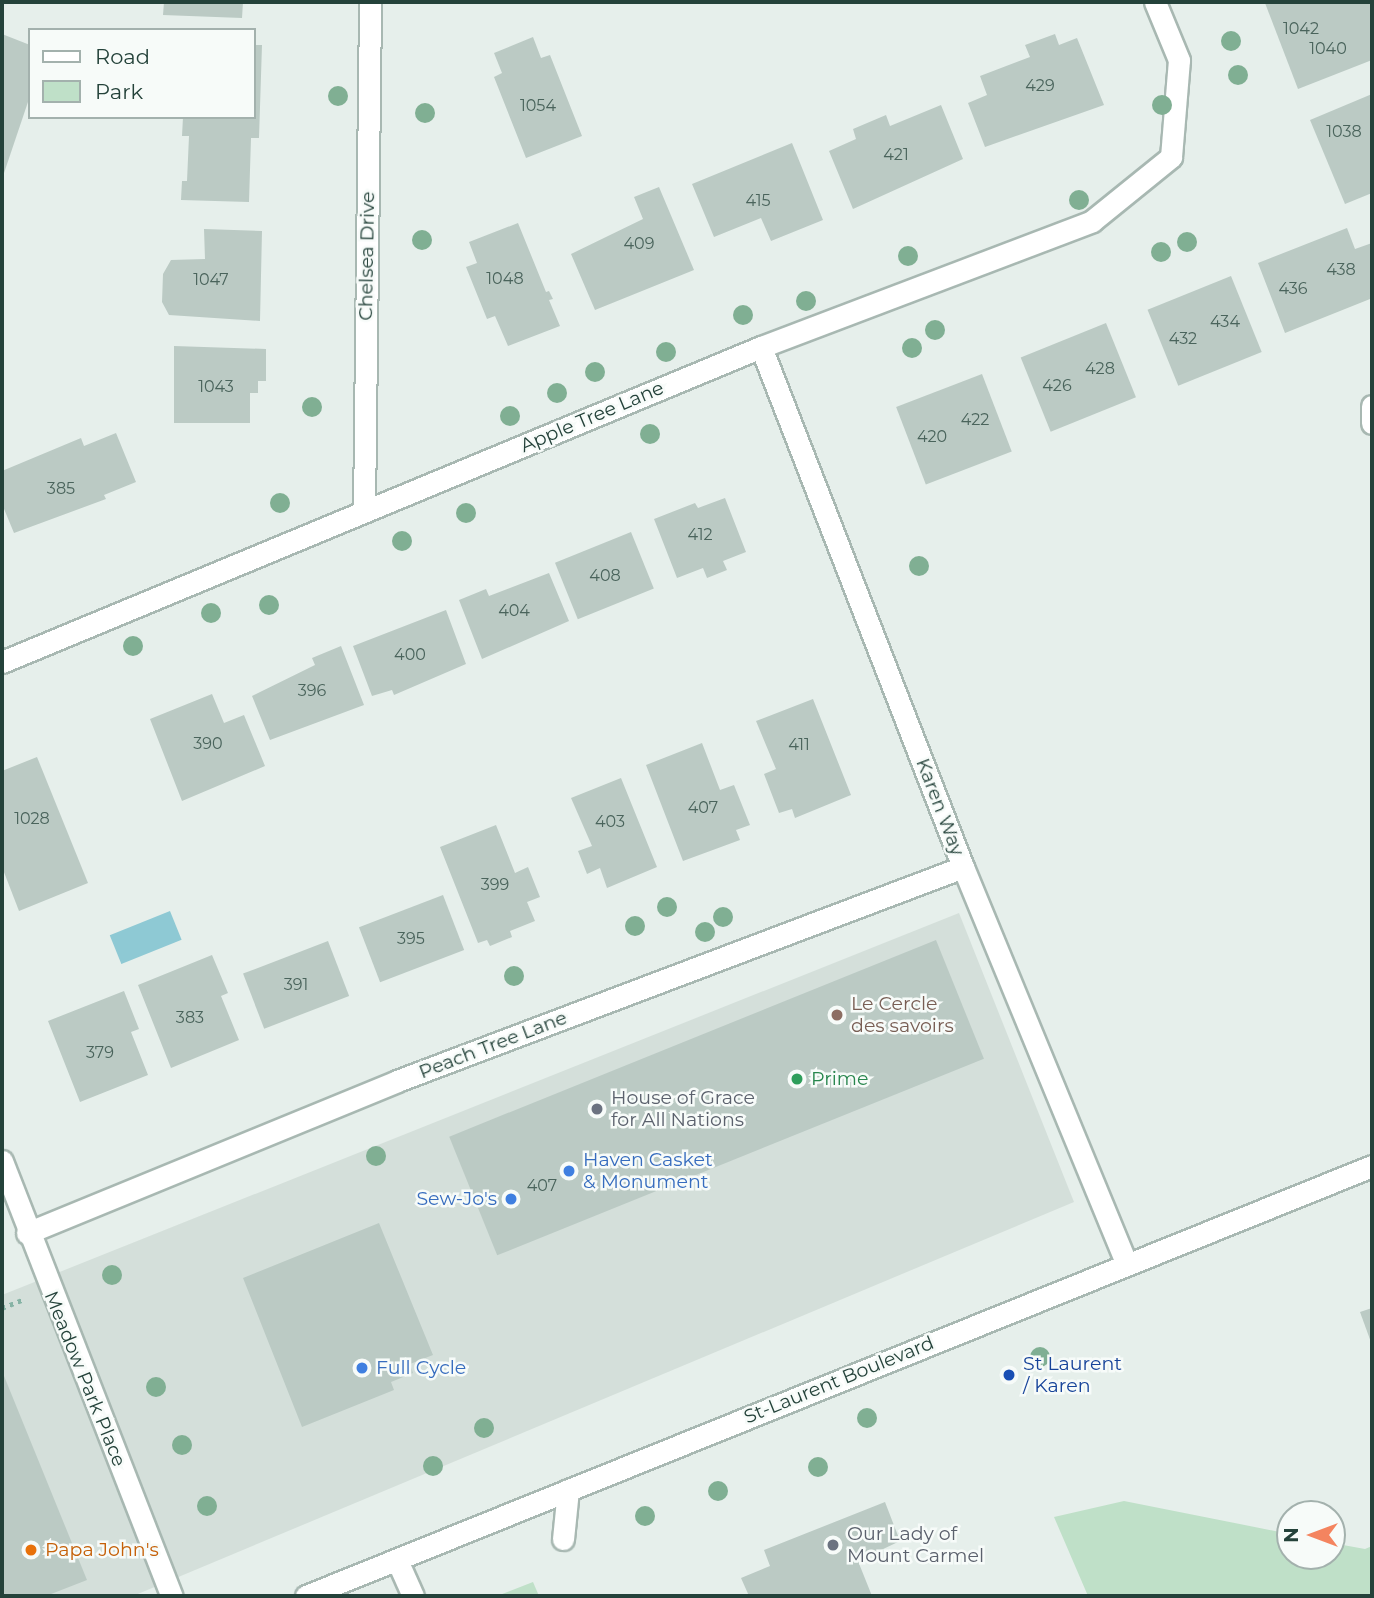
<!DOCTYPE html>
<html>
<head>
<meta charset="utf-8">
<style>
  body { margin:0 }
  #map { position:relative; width:1374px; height:1598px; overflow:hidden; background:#e6efeb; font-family:Montserrat,sans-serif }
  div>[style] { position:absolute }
  .built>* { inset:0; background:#d4dfda }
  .green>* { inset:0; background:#bfe0c8 }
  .water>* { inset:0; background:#8ec9d4; transform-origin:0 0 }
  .building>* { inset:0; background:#bbcac4; transform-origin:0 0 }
  .path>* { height:4.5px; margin-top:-2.25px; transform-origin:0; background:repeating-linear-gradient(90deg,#86b3a5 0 3.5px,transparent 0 8.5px) }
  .roads { filter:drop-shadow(2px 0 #a8b8b2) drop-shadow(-2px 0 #a8b8b2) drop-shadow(0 2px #a8b8b2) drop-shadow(0 -2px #a8b8b2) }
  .lane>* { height:21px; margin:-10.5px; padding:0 10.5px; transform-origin:10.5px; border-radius:10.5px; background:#fff }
  .street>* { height:21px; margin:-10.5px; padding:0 10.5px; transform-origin:10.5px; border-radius:10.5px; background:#fff }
  .secondary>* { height:21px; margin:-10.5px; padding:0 10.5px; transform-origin:10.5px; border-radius:10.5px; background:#fff }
  .trees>* { width:20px; height:20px; margin:-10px; border-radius:50%; background:#80af93 }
  .dots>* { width:19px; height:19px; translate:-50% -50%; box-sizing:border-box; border:4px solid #f7fbf9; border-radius:50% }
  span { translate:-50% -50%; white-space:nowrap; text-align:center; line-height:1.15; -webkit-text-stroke:5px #f7fbf9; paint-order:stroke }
  .number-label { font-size:16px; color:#4a645c }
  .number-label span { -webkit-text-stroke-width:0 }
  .street-label { font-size:19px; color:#24423a }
  .education-label { font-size:19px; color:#785e54 }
  .left { translate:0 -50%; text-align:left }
  .leisure-label { font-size:19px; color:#27864d }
  .worship-label { font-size:19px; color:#5b616d }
  .shop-label { font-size:19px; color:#366cbe }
  .right { translate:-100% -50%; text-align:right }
  .transit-label { font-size:19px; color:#164399 }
  .food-label { font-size:19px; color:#c56008 }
  .frame { position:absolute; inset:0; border:4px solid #24423a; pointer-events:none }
  .legend { position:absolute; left:28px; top:28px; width:228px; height:91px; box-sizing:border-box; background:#f7fbf9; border:2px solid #a3b1ad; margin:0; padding:9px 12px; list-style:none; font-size:21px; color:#24423a }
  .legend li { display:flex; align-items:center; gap:14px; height:35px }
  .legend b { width:35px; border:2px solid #a3b1ad }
  .north { position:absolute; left:1276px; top:1500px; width:70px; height:70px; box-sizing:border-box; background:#f7fbf9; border:2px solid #a3b1ad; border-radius:50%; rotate:270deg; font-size:19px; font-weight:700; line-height:28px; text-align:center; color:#24423a }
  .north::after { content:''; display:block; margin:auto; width:24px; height:32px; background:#f4845f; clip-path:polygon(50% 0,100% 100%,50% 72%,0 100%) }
</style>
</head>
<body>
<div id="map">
  <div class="built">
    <div style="clip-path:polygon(959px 913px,1074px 1202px,133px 1596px,2px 1596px,2px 1295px)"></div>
  </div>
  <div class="green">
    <div style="clip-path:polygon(1124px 1501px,1290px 1534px,1290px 1556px,1332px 1556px,1332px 1543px,1365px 1549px,1372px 1546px,1372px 1596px,1088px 1596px,1054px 1517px)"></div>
    <div style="clip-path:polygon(533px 1582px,539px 1596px,497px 1596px)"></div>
  </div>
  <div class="water">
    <div style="left:170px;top:911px;width:31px;height:65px;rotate:68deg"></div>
  </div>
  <div class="building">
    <div style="clip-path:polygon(164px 2px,243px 2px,242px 18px,163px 15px)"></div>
    <div style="clip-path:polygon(1372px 2px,1372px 60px,1298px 89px,1265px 3px)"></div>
    <div style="clip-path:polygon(2px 34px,30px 45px,30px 96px,2px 179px)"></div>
    <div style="clip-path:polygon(1055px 34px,1059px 45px,1077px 38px,1104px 105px,985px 147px,968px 103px,987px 95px,980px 76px,1030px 57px,1025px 45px)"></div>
    <div style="clip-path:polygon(533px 37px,541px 58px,550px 55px,582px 136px,526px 158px,494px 77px,502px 73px,494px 53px)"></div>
    <div style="clip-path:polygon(254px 45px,262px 45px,259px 138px,251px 138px,249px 202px,181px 200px,182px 181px,187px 181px,189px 136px,182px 136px,183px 117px,254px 117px)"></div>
    <div style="clip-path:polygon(1372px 94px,1372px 193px,1345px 204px,1310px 120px)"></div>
    <div style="clip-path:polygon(941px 105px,963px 159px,853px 209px,829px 151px,856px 139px,853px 129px,886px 115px,890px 126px)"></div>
    <div style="clip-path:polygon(792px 143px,823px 220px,771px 241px,761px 218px,714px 237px,692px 184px)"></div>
    <div style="clip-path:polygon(659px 187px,694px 270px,595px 310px,571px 254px,643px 219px,634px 197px)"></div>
    <div style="clip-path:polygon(518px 223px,546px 292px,549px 291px,553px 299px,549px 300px,560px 326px,508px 346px,495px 316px,487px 319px,466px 267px,477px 263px,469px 242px)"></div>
    <div style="clip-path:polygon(1347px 228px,1355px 249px,1372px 243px,1370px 299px,1285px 333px,1258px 263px)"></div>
    <div style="clip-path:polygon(204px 229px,262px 231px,260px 321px,169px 315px,162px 302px,163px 274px,171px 260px,205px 259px)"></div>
    <div style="left:1231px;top:276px;width:82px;height:90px;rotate:68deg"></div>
    <div style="left:1106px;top:323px;width:80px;height:92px;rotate:68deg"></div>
    <div style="clip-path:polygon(174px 346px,266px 349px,266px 381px,258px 381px,258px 393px,250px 393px,250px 423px,174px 423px)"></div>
    <div style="left:982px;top:374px;width:83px;height:92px;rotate:69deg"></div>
    <div style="clip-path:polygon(116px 433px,136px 482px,104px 495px,106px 499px,14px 533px,2px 504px,2px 471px,81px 438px,84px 446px)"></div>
    <div style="clip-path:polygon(725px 498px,746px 552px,723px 561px,727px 570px,707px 578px,703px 568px,677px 578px,654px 519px,695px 503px,698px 508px)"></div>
    <div style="left:631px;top:532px;width:61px;height:82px;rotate:68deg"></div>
    <div style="clip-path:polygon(549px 573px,569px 621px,482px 659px,459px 600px,486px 589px,489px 596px)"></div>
    <div style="clip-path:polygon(446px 610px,466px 664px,394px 695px,392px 690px,372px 696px,353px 646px)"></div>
    <div style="clip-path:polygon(341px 646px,364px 705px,270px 740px,252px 696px,315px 665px,312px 658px)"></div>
    <div style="clip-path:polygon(212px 694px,224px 723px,244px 715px,265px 766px,182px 801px,150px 719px)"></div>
    <div style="clip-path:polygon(813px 699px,851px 795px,795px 818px,792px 809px,779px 813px,764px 774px,776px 769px,756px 721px)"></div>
    <div style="clip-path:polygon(702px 743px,720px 790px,734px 785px,750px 825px,736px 830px,740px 840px,683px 861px,646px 765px)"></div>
    <div style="clip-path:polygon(37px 757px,88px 883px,19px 911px,2px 867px,2px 771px)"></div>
    <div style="clip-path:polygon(621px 778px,657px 867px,607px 888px,600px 868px,587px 874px,578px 851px,592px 846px,571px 798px)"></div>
    <div style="clip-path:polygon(496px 825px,515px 873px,528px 867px,540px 897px,527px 902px,535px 921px,510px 931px,512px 937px,490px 946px,487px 940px,478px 943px,440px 847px)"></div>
    <div style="left:443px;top:895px;width:59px;height:90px;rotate:69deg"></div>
    <div style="left:936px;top:940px;width:128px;height:525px;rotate:68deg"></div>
    <div style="left:328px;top:941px;width:59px;height:91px;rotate:69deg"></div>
    <div style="clip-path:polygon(212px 955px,228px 993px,221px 996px,239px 1040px,171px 1068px,138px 985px)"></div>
    <div style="clip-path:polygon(124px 991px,139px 1029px,131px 1032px,148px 1075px,80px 1102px,48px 1021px)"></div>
    <div style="clip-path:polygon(379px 1223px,433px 1355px,410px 1364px,413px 1373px,391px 1382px,394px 1390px,302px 1427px,243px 1278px)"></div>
    <div style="clip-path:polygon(1372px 1308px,1372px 1345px,1360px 1312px)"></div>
    <div style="clip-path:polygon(2px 1371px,87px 1580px,46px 1596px,2px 1596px)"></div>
    <div style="clip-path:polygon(885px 1502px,900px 1541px,858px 1561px,872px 1596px,749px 1596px,741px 1578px,770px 1566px,764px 1550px)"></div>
  </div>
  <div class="path">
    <div style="left:2px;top:1308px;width:22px;rotate:-22deg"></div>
  </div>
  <div class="roads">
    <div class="lane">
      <div style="left:563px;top:1539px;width:49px;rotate:-84.2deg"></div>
      <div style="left:397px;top:1560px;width:39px;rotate:66deg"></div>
    </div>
    <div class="street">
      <div style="left:761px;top:347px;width:558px;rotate:68.77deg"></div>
      <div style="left:963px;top:867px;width:430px;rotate:67.6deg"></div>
      <div style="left:1372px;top:406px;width:17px;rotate:90deg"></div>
      <div style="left:364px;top:511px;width:509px;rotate:-89.32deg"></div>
      <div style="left:2px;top:662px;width:822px;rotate:-22.54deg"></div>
      <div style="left:761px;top:347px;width:354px;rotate:-20.8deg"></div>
      <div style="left:1092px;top:221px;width:102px;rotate:-39deg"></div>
      <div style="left:1171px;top:157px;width:97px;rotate:-85.3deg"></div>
      <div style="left:1179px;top:60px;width:63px;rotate:-112.5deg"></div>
      <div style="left:2px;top:1161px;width:467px;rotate:68.7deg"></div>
      <div style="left:27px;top:1233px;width:400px;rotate:-22.3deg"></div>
      <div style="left:397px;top:1081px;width:605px;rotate:-20.71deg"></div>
    </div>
    <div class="secondary">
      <div style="left:306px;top:1596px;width:1149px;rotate:-21.97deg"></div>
    </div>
  </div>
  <div class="trees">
    <div style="left:1231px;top:41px"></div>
    <div style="left:1238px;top:75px"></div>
    <div style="left:338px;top:96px"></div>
    <div style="left:1162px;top:105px"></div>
    <div style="left:425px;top:113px"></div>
    <div style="left:1079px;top:200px"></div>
    <div style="left:422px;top:240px"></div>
    <div style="left:1187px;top:242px"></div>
    <div style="left:1161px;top:252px"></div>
    <div style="left:908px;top:256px"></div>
    <div style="left:806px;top:301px"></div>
    <div style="left:743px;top:315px"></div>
    <div style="left:935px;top:330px"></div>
    <div style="left:912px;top:348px"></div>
    <div style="left:666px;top:352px"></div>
    <div style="left:595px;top:372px"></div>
    <div style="left:557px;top:393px"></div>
    <div style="left:312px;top:407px"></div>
    <div style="left:510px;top:416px"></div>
    <div style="left:650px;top:434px"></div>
    <div style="left:280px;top:503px"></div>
    <div style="left:466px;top:513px"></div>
    <div style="left:402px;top:541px"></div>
    <div style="left:919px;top:566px"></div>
    <div style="left:269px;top:605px"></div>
    <div style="left:211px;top:613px"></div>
    <div style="left:133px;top:646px"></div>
    <div style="left:667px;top:907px"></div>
    <div style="left:723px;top:917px"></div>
    <div style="left:635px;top:926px"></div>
    <div style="left:705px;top:932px"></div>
    <div style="left:514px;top:976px"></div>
    <div style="left:376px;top:1156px"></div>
    <div style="left:112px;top:1275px"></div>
    <div style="left:1040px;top:1357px"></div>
    <div style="left:156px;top:1387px"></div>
    <div style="left:867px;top:1418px"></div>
    <div style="left:484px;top:1428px"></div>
    <div style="left:182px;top:1445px"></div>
    <div style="left:433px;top:1466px"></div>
    <div style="left:818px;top:1467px"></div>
    <div style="left:718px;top:1491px"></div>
    <div style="left:207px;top:1506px"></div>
    <div style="left:645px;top:1516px"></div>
  </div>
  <div class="dots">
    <div style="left:837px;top:1015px;background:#8d6e63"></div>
    <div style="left:797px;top:1079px;background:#2e9e5b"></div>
    <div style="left:597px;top:1109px;background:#6b7280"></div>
    <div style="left:569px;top:1171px;background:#3f7fe0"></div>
    <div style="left:511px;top:1199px;background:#3f7fe0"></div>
    <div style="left:362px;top:1368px;background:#3f7fe0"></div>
    <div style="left:1009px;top:1375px;background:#1a4fb4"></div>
    <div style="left:833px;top:1545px;background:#6b7280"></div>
    <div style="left:31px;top:1550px;background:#e8710a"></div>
  </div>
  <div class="number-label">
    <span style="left:1301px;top:29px">1042</span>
    <span style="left:1328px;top:49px">1040</span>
    <span style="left:1040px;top:86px">429</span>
    <span style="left:538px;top:106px">1054</span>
    <span style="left:1344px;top:132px">1038</span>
    <span style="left:896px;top:155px">421</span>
    <span style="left:758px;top:201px">415</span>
    <span style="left:639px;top:244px">409</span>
    <span style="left:1341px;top:270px">438</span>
    <span style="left:505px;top:279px">1048</span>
    <span style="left:211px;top:280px">1047</span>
    <span style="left:1293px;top:289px">436</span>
    <span style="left:1225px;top:322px">434</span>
    <span style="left:1183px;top:339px">432</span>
    <span style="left:1100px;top:369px">428</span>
    <span style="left:1057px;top:386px">426</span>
    <span style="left:216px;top:387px">1043</span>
    <span style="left:975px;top:420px">422</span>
    <span style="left:932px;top:437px">420</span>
    <span style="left:61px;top:489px">385</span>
    <span style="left:700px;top:535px">412</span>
    <span style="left:605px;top:576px">408</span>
    <span style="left:514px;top:611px">404</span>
    <span style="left:410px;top:655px">400</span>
    <span style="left:312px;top:691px">396</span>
    <span style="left:208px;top:744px">390</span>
    <span style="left:799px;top:745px">411</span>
    <span style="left:703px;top:808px">407</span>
    <span style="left:32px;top:819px">1028</span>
    <span style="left:610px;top:822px">403</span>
    <span style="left:495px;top:885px">399</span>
    <span style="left:411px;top:939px">395</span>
    <span style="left:296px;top:985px">391</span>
    <span style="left:190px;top:1018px">383</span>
    <span style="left:100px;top:1053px">379</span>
    <span style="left:542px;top:1186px">407</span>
  </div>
  <div class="street-label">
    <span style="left:367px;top:256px;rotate:-89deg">Chelsea Drive</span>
    <span style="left:592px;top:417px;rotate:-23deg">Apple Tree Lane</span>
    <span style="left:940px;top:807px;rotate:69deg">Karen Way</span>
    <span style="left:493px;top:1045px;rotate:-21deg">Peach Tree Lane</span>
    <span style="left:85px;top:1379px;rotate:68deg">Meadow Park Place</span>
    <span style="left:839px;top:1380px;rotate:-22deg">St-Laurent Boulevard</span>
  </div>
  <div class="education-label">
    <span class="left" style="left:851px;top:1015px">Le Cercle<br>des savoirs</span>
  </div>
  <div class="leisure-label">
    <span class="left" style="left:811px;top:1079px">Prime</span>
  </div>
  <div class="worship-label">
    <span class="left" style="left:611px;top:1109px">House of Grace<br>for All Nations</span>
    <span class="left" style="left:847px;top:1545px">Our Lady of<br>Mount Carmel</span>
  </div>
  <div class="shop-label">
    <span class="left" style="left:583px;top:1171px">Haven Casket<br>&amp; Monument</span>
    <span class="right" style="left:497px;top:1199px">Sew-Jo's</span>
    <span class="left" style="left:376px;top:1368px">Full Cycle</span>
  </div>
  <div class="transit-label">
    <span class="left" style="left:1023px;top:1375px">St Laurent<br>/ Karen</span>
  </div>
  <div class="food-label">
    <span class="left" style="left:45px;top:1550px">Papa John's</span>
  </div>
  <div class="frame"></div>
  <ul class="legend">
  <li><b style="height:9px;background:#fff"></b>Road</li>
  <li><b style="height:19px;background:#bfe0c8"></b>Park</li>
  </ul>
  <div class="north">N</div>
</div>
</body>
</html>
